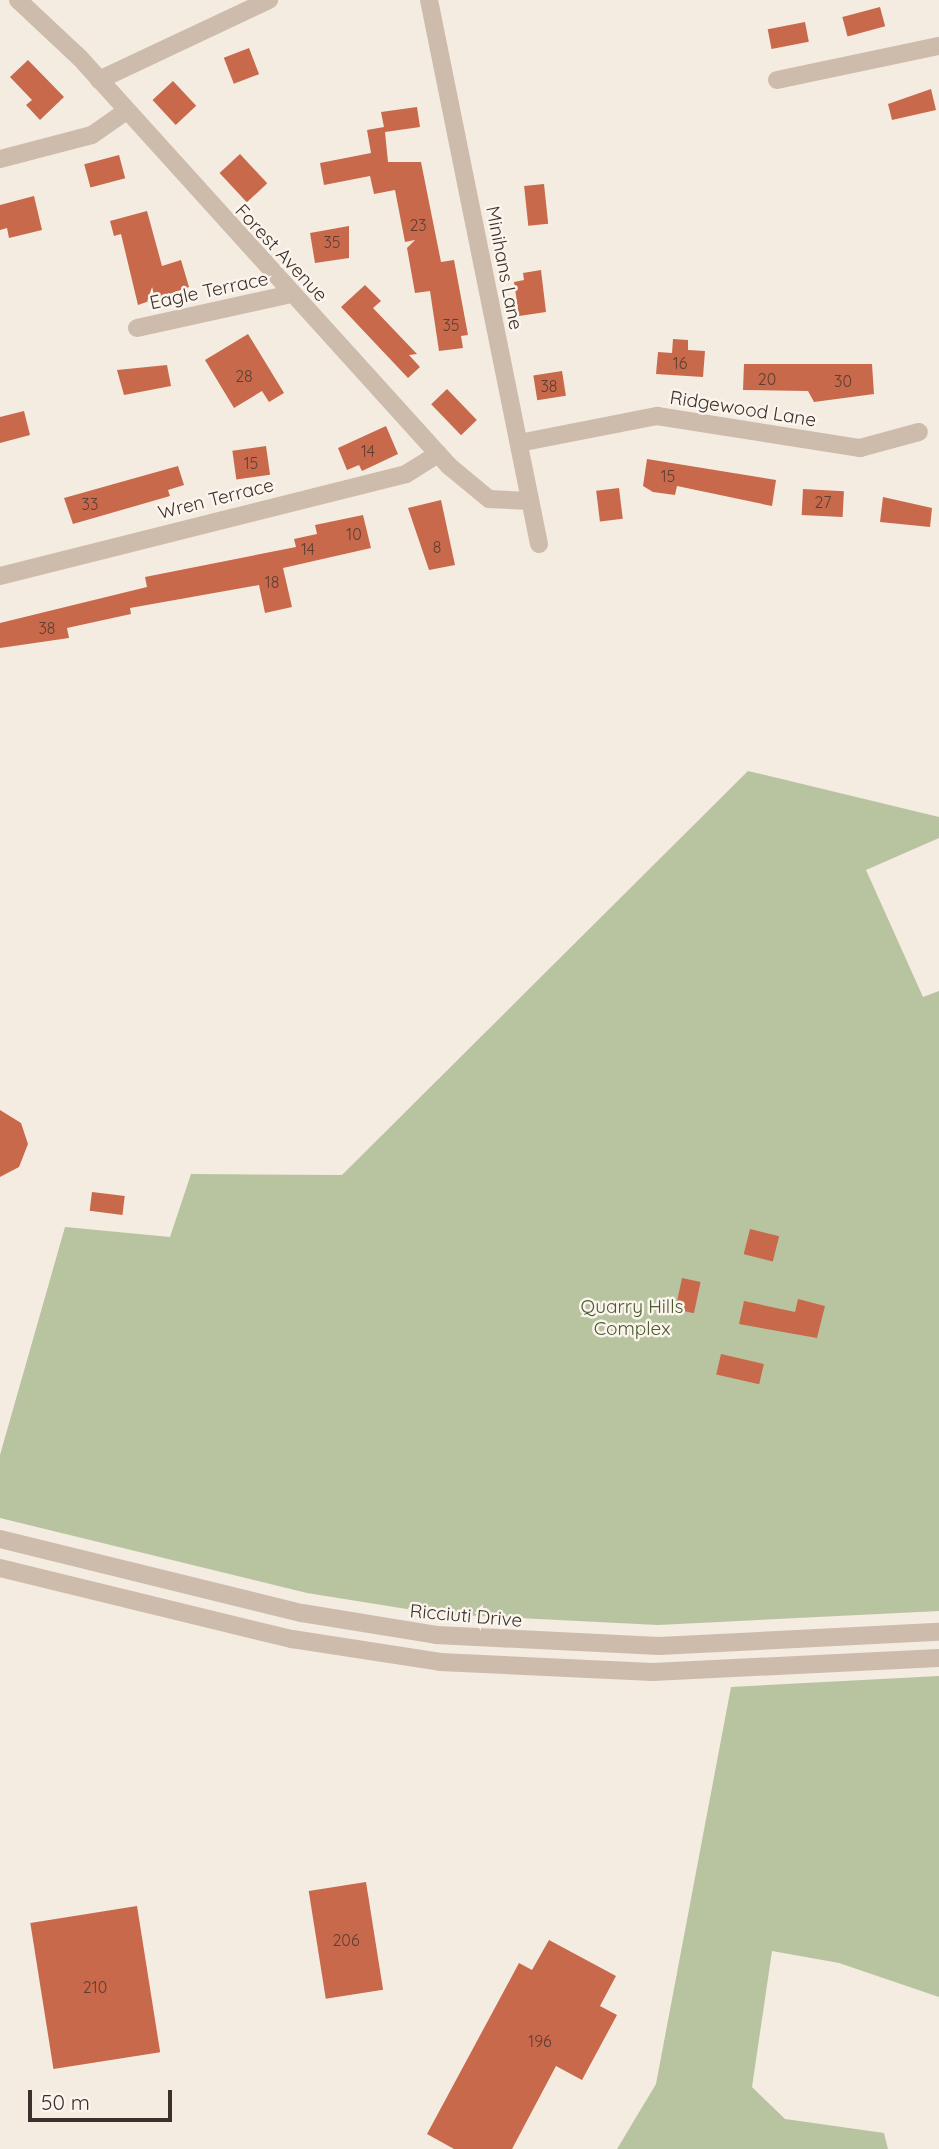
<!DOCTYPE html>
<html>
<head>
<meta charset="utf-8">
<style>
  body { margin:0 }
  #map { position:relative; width:939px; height:2149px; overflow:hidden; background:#f4ebe1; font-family:Quicksand,sans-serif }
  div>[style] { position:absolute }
  .green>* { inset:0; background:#b8c4a0 }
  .building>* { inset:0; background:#c8694b; transform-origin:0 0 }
  .street>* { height:18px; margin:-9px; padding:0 9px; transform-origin:9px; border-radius:9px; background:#cdbbac }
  span { translate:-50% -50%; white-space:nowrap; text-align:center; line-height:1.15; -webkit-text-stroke:5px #fbf5ee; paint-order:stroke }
  .number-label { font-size:16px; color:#5e3e33 }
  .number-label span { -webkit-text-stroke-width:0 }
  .street-label { font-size:19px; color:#3b302b }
  .park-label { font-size:19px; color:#4a5a2e }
  .scale { position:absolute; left:28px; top:2090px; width:144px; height:32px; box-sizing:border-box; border:4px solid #3b302b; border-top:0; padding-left:9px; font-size:21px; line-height:24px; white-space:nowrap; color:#3b302b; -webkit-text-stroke:5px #fbf5ee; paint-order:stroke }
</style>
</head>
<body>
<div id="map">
  <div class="green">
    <div style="clip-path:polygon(748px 771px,939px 817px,939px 838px,866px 870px,923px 997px,939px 991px,939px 1611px,658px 1625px,438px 1614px,307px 1593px,0 1518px,0 1455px,65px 1227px,170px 1237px,191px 1174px,342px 1175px)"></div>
    <div style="clip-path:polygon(939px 1676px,939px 1997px,839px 1963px,772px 1951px,752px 2087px,785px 2119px,884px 2133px,888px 2149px,617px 2149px,656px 2084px,731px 1687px)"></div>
  </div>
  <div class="building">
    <div style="left:880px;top:7px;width:20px;height:39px;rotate:75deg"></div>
    <div style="left:805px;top:22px;width:20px;height:38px;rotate:79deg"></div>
    <div style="left:249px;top:48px;width:28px;height:27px;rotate:69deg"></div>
    <div style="clip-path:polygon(28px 60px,64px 97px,40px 120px,26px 105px,32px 100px,10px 77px)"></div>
    <div style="left:173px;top:81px;width:34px;height:28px;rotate:47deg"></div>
    <div style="clip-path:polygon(931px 89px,936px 110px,892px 120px,888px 104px)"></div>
    <div style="clip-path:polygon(417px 107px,420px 127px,385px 132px,388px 162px,421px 162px,441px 262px,454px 260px,468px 335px,461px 336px,463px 348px,439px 351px,430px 291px,415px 293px,407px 248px,415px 240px,405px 242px,395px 190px,374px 194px,370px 176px,324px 185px,320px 163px,371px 153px,367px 130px,384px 127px,381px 112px)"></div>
    <div style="left:240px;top:154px;width:40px;height:28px;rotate:47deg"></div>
    <div style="left:119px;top:155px;width:24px;height:36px;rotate:75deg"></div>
    <div style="left:544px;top:184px;width:40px;height:20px;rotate:84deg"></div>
    <div style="clip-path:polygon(34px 196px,42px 230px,9px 238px,7px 228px,0 230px,0 205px)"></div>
    <div style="clip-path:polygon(147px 211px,162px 266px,181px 260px,189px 287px,138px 305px,121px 234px,114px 236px,110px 221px)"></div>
    <div style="clip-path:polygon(349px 226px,349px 258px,315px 263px,310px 233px)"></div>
    <div style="clip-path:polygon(541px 270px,546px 312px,519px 316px,514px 282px,524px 280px,523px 273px)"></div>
    <div style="clip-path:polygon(365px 285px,381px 301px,373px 308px,417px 354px,409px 355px,420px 367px,408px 378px,341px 307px)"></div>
    <div style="clip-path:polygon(248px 334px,284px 393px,269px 402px,262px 391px,234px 408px,205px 360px)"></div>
    <div style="clip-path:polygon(673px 339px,688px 340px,688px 350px,705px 351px,703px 377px,656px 374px,658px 352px,672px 353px)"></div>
    <div style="clip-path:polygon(744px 364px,872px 364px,874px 394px,814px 402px,808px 391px,743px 390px)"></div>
    <div style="clip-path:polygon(167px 365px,171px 386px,124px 395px,117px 370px)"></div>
    <div style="left:562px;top:371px;width:25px;height:29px;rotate:81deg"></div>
    <div style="left:447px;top:389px;width:43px;height:22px;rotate:46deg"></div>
    <div style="clip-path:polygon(24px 411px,30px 435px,0 443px,0 417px)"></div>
    <div style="clip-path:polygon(386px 426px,398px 454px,362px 471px,359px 465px,347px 470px,338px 448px)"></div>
    <div style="left:266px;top:446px;width:29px;height:34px;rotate:82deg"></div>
    <div style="clip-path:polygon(647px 459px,776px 480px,772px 506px,677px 486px,675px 495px,653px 492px,643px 486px)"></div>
    <div style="clip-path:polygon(178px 466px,184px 485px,168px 490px,170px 496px,73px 524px,64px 498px)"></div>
    <div style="left:619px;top:488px;width:31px;height:23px;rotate:83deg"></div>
    <div style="left:803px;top:489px;width:41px;height:26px;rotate:3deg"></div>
    <div style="clip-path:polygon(883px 497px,932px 508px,930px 527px,880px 522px)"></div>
    <div style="clip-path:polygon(441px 500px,455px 565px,429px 570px,408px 508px)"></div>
    <div style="clip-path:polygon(363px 515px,371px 548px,283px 568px,292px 607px,265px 613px,259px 585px,130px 608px,131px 614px,67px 628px,69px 638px,0 648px,0 623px,147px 587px,145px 577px,296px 547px,294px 539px,317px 534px,315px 525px)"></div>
    <div style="clip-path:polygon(0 1110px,21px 1123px,28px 1144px,19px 1167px,0 1177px)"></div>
    <div style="left:92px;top:1192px;width:33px;height:19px;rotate:7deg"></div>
    <div style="left:750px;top:1229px;width:30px;height:26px;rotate:14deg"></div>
    <div style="left:682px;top:1278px;width:19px;height:32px;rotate:12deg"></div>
    <div style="clip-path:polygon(798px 1299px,825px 1306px,817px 1338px,739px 1324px,744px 1301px,795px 1312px)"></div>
    <div style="left:721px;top:1354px;width:44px;height:21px;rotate:13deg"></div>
    <div style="left:366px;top:1882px;width:109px;height:58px;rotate:81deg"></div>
    <div style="left:137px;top:1906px;width:148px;height:108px;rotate:81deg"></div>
    <div style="clip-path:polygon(549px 1940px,616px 1976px,600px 2006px,617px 2015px,582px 2080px,556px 2066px,512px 2149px,454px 2149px,427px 2134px,519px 1963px,532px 1970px)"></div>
  </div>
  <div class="street">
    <div style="left:18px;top:0;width:85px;rotate:43.1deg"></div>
    <div style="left:80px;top:58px;width:550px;rotate:47.87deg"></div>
    <div style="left:449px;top:466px;width:52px;rotate:39.5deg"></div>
    <div style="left:489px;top:499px;width:41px;rotate:2.8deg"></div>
    <div style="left:429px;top:0;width:555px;rotate:78.57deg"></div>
    <div style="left:99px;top:80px;width:188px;rotate:-25.2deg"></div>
    <div style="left:777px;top:80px;width:166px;rotate:-11.9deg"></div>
    <div style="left:0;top:159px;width:95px;rotate:-14.6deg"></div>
    <div style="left:92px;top:135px;width:39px;rotate:-35deg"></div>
    <div style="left:137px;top:328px;width:158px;rotate:-12.4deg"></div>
    <div style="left:519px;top:443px;width:141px;rotate:-11.1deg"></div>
    <div style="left:657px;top:416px;width:206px;rotate:9deg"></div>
    <div style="left:860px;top:448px;width:61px;rotate:-15.2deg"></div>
    <div style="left:0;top:576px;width:419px;rotate:-14.1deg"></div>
    <div style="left:406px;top:474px;width:38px;rotate:-32deg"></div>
    <div style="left:0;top:1539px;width:311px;rotate:13.8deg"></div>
    <div style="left:302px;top:1613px;width:136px;rotate:9.3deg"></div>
    <div style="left:436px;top:1635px;width:223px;rotate:2.8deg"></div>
    <div style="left:659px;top:1646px;width:280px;rotate:-2.9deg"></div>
    <div style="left:0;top:1568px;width:301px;rotate:13.7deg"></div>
    <div style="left:292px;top:1639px;width:150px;rotate:8.8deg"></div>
    <div style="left:440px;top:1662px;width:213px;rotate:2.7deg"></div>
    <div style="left:653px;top:1672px;width:286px;rotate:-2.8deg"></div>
  </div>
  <div class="number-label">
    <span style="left:418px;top:225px">23</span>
    <span style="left:332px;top:242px">35</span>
    <span style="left:451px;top:325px">35</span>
    <span style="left:680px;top:363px">16</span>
    <span style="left:244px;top:376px">28</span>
    <span style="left:767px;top:379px">20</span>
    <span style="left:843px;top:381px">30</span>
    <span style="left:549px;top:386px">38</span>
    <span style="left:368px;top:451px">14</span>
    <span style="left:251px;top:463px">15</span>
    <span style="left:668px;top:476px">15</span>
    <span style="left:823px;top:502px">27</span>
    <span style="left:90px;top:504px">33</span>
    <span style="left:354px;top:534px">10</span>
    <span style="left:437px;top:547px">8</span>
    <span style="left:308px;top:549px">14</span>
    <span style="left:272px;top:582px">18</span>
    <span style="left:47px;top:628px">38</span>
    <span style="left:346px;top:1940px">206</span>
    <span style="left:95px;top:1987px">210</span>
    <span style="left:540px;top:2041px">196</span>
  </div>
  <div class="street-label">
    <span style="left:281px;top:253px;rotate:47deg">Forest Avenue</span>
    <span style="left:504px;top:268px;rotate:79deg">Minihans Lane</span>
    <span style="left:209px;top:291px;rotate:-12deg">Eagle Terrace</span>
    <span style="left:743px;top:409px;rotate:9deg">Ridgewood Lane</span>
    <span style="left:216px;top:499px;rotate:-14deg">Wren Terrace</span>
    <span style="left:466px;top:1616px;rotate:5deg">Ricciuti Drive</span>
  </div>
  <div class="park-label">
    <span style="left:632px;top:1318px">Quarry Hills<br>Complex</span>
  </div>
  <div class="scale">50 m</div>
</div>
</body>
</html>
